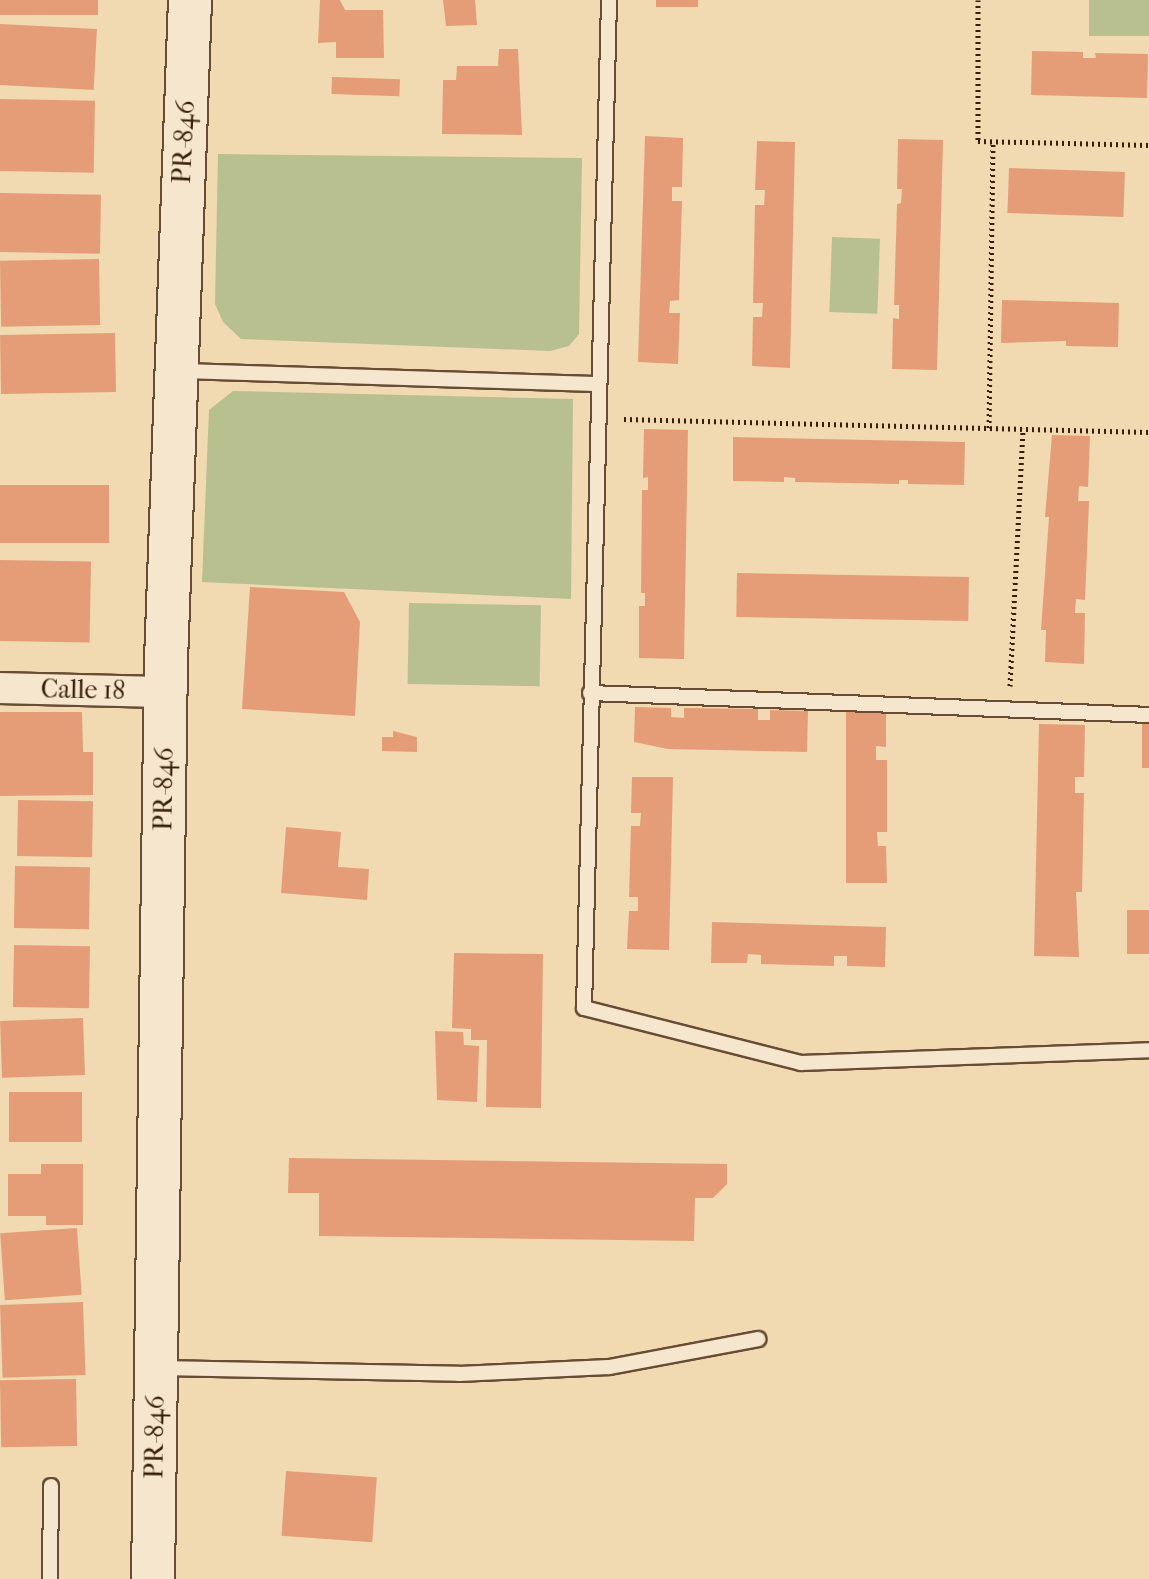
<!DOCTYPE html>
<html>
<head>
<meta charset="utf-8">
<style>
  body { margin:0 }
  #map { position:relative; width:1149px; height:1579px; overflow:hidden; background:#f1d9b2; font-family:"IM FELL French Canon",serif }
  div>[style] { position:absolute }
  .green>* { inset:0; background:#b7c08e; transform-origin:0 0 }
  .building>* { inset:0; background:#e59d77; transform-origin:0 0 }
  .path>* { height:5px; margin-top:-2.5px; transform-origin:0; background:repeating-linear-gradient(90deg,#371e09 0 2px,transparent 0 6px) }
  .roads { filter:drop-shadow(2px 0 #664d33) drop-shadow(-2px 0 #664d33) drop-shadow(0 2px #664d33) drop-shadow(0 -2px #664d33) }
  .lane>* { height:14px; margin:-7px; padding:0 7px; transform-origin:7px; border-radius:7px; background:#f6e6cd }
  .street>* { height:30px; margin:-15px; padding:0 15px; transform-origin:15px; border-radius:15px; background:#f6e6cd }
  .secondary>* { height:42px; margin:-21px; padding:0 21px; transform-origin:21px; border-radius:21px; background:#f6e6cd }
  span { translate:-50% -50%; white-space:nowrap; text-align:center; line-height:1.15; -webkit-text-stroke:6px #f6e6cd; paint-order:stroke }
  .street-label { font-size:26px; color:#371e09 }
</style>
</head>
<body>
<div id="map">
  <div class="green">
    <div style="left:1089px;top:0;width:60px;height:36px"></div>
    <div style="clip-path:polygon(218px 154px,582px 158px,579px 334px,569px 346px,550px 351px,241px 339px,223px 322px,215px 304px)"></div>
    <div style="left:832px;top:237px;width:48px;height:75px;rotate:2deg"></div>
    <div style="clip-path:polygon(233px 391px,573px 399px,571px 599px,202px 582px,209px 410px)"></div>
    <div style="left:409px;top:603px;width:132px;height:81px;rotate:1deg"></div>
  </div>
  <div class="building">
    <div style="left:0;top:0;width:98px;height:15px"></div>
    <div style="clip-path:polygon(320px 0,340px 0,345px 10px,383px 10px,384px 58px,336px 58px,336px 42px,318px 43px)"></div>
    <div style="clip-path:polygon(443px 0,475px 0,477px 25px,446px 26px)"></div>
    <div style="left:656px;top:0;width:42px;height:7px"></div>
    <div style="left:0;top:24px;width:97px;height:61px;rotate:3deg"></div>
    <div style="clip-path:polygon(499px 49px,518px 49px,522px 135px,442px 134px,443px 80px,456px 80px,457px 66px,498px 66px)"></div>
    <div style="clip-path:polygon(1032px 51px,1083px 52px,1083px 58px,1096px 58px,1095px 53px,1148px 54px,1147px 98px,1031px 95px)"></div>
    <div style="left:332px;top:77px;width:68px;height:17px;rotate:2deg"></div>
    <div style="left:0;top:99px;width:95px;height:72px;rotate:1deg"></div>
    <div style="clip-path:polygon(645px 136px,683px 138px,682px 187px,672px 187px,672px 201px,682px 201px,679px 300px,670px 301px,669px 313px,680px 313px,678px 364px,638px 362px)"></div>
    <div style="clip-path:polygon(898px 139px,943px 140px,937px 370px,892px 369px,893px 318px,899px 319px,899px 305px,894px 305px,897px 204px,901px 203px,902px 189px,897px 189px)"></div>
    <div style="clip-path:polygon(757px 141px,795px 142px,790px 368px,752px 366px,753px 317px,762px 317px,763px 303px,753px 303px,755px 205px,764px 205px,765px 190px,755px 190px)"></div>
    <div style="left:1009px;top:168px;width:116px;height:45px;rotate:2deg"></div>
    <div style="left:0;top:193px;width:101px;height:59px;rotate:1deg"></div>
    <div style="left:99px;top:259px;width:66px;height:99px;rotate:89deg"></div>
    <div style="clip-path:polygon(1002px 300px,1119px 303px,1118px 347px,1066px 346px,1066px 341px,1001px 343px)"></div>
    <div style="left:115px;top:333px;width:59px;height:115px;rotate:89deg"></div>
    <div style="clip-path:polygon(644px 429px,688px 430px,684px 659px,639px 658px,639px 606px,645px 606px,645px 593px,641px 593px,642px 490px,648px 490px,648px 477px,643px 478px)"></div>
    <div style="clip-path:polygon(1052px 435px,1090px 436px,1088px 487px,1079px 486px,1078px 501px,1089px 501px,1085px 600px,1076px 599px,1075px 613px,1085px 613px,1084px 664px,1045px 662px,1046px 630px,1041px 630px,1049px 517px,1045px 517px)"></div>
    <div style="clip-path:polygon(733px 437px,965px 442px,964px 485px,908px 484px,908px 480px,899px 480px,899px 484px,795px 482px,795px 478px,784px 477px,784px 482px,733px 481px)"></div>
    <div style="left:109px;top:485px;width:58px;height:109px;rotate:90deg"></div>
    <div style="left:0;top:560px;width:91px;height:81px;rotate:1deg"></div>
    <div style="left:737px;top:573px;width:232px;height:44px;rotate:1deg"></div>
    <div style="clip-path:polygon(250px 587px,344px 592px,360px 622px,355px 716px,242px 709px)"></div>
    <div style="clip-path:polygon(635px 707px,671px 708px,671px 717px,684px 718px,684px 708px,758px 709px,758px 720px,770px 720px,770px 710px,808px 711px,807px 752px,668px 749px,634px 742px)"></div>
    <div style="clip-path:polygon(846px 709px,886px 709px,886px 747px,876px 746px,876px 760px,887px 760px,887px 832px,877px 832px,878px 846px,886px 846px,887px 883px,846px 883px)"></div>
    <div style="clip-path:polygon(0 712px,82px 712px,83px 752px,93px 752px,93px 795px,0 796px)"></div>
    <div style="left:1142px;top:723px;width:7px;height:45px"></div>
    <div style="clip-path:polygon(1039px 724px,1085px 725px,1084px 777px,1075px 777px,1075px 793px,1084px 793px,1082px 892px,1076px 892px,1079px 957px,1034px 956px)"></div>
    <div style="clip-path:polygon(393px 731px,417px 737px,417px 752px,382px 751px,382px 737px,393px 737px)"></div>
    <div style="clip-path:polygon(632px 777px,673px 777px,669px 950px,627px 949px,629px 911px,638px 911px,638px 897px,629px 897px,631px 826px,640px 826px,641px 813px,631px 813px)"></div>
    <div style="left:18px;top:800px;width:75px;height:56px;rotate:1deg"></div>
    <div style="clip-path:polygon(286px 827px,341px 832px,338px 867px,369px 869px,367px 900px,281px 893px)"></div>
    <div style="left:15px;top:866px;width:75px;height:62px;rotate:1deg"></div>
    <div style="left:1127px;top:910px;width:22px;height:44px"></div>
    <div style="clip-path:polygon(712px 922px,886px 927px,885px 967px,847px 966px,847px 956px,834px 956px,834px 966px,761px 964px,761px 955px,748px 954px,747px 963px,711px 963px)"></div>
    <div style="left:14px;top:945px;width:76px;height:62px;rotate:1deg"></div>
    <div style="clip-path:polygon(454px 953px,543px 954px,541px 1108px,486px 1107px,487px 1040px,471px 1040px,471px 1029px,452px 1028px)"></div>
    <div style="left:83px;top:1018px;width:57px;height:83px;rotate:88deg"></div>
    <div style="clip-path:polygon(435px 1031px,463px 1032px,464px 1045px,479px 1046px,477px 1102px,437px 1100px)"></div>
    <div style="left:9px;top:1092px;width:73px;height:50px"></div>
    <div style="clip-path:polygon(289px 1158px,727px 1164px,727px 1184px,713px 1198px,695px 1198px,694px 1241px,319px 1236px,319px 1193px,288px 1193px)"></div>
    <div style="clip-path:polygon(41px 1164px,83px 1164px,83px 1225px,46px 1225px,46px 1216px,8px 1216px,8px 1174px,41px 1174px)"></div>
    <div style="left:77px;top:1228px;width:67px;height:77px;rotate:86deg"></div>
    <div style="left:83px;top:1302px;width:73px;height:83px;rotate:88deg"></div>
    <div style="left:76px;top:1379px;width:67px;height:76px;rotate:89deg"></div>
    <div style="left:286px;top:1471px;width:91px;height:65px;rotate:4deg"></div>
  </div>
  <div class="path">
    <div style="left:978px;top:0;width:141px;rotate:90deg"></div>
    <div style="left:978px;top:141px;width:171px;rotate:1.3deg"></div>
    <div style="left:624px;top:419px;width:525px;rotate:1.42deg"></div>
    <div style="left:989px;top:428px;width:286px;rotate:-89.2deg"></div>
    <div style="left:1010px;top:686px;width:258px;rotate:-87.1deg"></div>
  </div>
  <div class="roads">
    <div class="lane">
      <div style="left:609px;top:0;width:1008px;rotate:91.42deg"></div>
      <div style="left:584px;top:1008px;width:224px;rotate:14.2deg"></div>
      <div style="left:801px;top:1063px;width:348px;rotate:-2.1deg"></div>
      <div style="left:182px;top:371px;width:414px;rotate:1.8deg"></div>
      <div style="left:590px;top:693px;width:559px;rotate:2.25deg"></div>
      <div style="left:160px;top:1368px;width:299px;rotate:1.1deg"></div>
      <div style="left:459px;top:1374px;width:150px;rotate:-2.7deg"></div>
      <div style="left:609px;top:1367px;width:152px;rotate:-10.6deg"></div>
      <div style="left:50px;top:1579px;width:93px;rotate:-89.4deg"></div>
    </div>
    <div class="street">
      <div style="left:0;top:688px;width:166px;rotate:1.4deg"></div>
    </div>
    <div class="secondary">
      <div style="left:153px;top:1579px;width:918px;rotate:-89.19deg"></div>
      <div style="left:166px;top:661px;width:661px;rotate:-87.92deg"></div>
    </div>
  </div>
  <div class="street-label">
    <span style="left:184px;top:142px;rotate:-87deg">PR-846</span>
    <span style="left:83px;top:690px;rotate:1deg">Calle 18</span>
    <span style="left:164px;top:789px;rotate:-89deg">PR-846</span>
    <span style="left:155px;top:1437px;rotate:-89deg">PR-846</span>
  </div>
</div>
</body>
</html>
